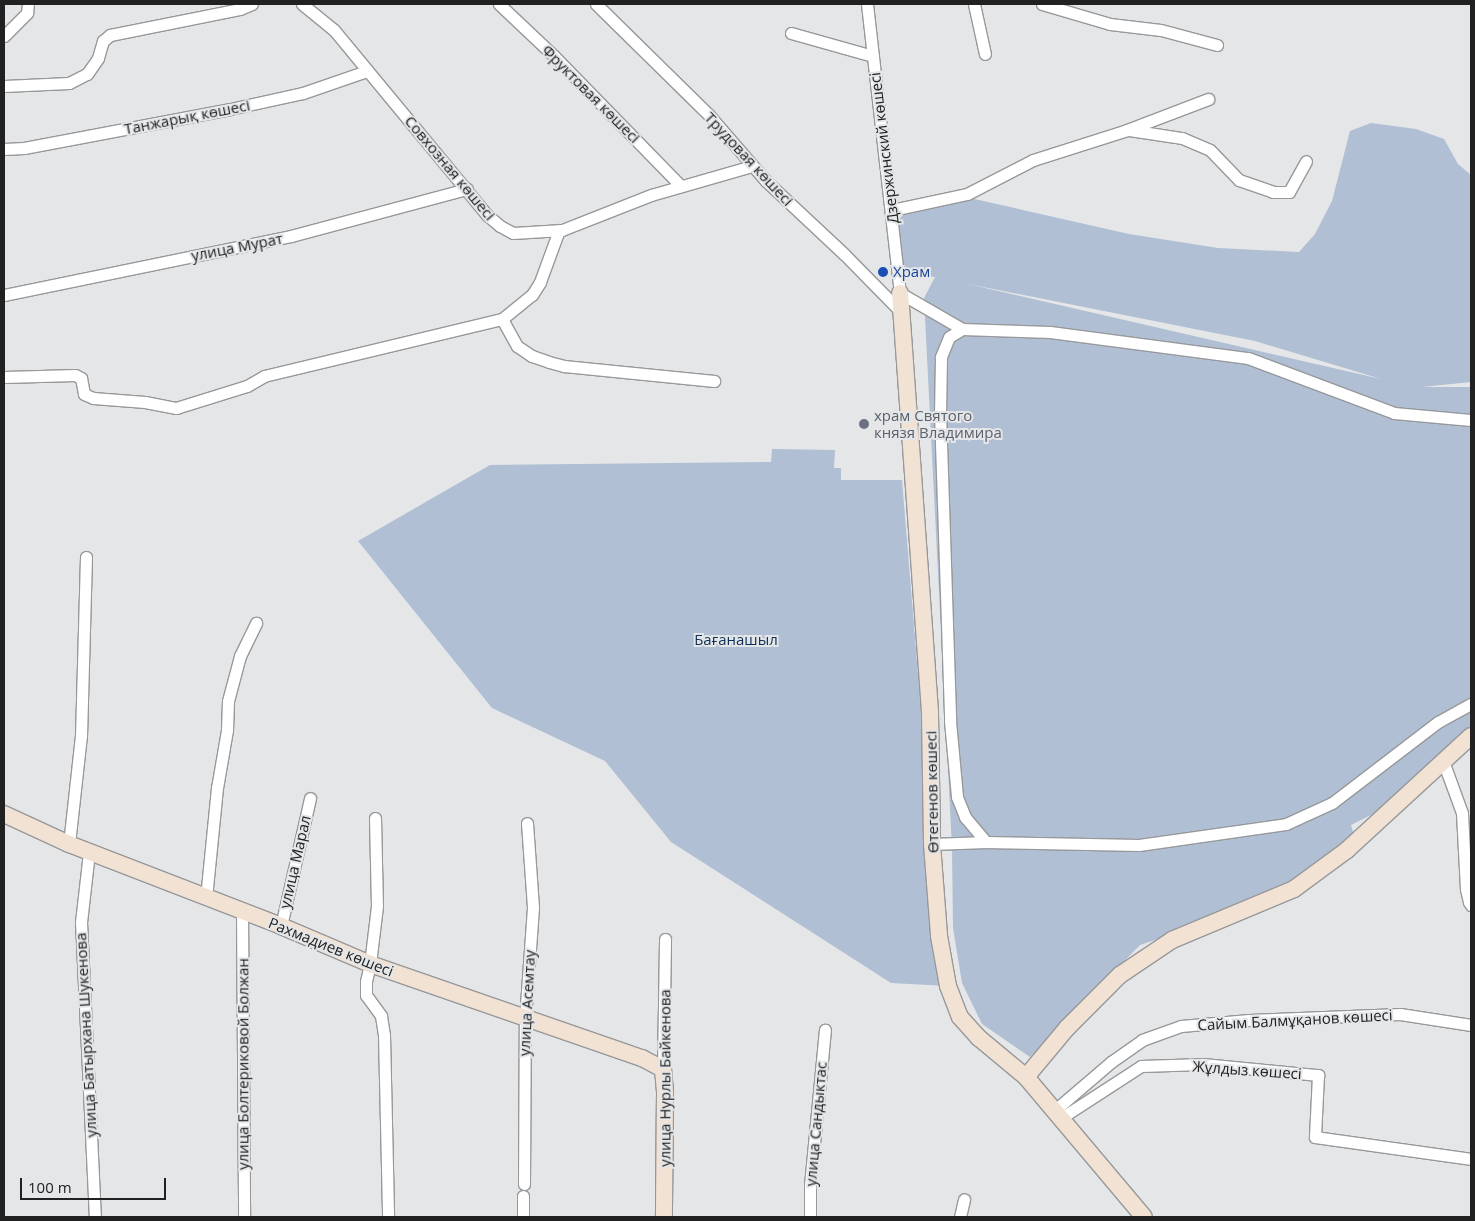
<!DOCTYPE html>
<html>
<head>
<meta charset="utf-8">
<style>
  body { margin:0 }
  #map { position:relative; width:1475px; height:1221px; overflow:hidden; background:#e4e6e8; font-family:"Open Sans",sans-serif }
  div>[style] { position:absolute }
  .green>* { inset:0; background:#b0bfd3 }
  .roads { filter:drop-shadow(1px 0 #97989a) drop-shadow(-1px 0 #97989a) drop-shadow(0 1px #97989a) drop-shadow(0 -1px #97989a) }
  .street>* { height:11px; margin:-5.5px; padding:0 5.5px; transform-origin:5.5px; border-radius:5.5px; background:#fff }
  .secondary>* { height:16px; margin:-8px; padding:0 8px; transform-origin:8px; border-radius:8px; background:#f2e2d4 }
  .dots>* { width:14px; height:14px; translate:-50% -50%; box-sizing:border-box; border:2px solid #e4e6e8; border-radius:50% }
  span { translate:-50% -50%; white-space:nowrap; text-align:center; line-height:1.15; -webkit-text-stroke:4px #e4e6e8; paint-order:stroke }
  .street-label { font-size:15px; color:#212122 }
  .transit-label { font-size:15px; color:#164399 }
  .left { translate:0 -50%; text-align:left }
  .worship-label { font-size:15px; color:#5b616d }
  .park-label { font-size:15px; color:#0e3158 }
  .frame { position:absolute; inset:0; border:5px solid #212122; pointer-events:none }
  .scale { position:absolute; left:20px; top:1178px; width:146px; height:22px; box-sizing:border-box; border:2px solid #212122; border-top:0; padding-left:6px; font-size:15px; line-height:18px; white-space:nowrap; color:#212122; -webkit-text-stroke:4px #e4e6e8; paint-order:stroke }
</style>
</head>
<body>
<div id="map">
  <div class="green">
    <div style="clip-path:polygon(evenodd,1371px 123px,1416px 129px,1444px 139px,1458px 164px,1471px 175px,1471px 382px,1422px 387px,1471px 387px,1471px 742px,1403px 799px,1351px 825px,1356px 842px,1247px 909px,1140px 945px,1030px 1057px,982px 1024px,962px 983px,953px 928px,952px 848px,924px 298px,935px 277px,900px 273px,898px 219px,910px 210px,970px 198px,1129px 234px,1218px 248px,1299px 252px,1315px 234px,1332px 201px,1350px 131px,1371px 123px,958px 282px,1255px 341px,1381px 379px,959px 282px,958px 282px)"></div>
    <div style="clip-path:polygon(772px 449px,835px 450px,834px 468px,841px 468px,841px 480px,902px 480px,932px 844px,948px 986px,891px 983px,671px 842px,605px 761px,492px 708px,358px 541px,490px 465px,771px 462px)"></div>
  </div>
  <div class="roads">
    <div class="street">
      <div style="left:302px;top:4px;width:41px;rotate:39.1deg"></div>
      <div style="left:334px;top:30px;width:240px;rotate:50.4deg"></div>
      <div style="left:487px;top:215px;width:17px;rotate:40deg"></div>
      <div style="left:500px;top:226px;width:15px;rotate:28deg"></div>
      <div style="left:513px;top:233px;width:49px;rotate:-3.5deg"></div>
      <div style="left:562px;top:230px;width:96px;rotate:-21.5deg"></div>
      <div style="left:651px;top:195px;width:105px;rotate:-16deg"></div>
      <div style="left:499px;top:4px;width:76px;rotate:43.4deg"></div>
      <div style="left:554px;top:56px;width:182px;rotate:45.7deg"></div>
      <div style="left:596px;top:4px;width:158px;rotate:44.5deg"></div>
      <div style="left:709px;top:115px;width:87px;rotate:49.2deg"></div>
      <div style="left:766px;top:181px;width:107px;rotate:43.1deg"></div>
      <div style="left:844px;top:254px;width:83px;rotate:45.5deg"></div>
      <div style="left:867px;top:4px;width:291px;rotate:83.5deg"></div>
      <div style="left:900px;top:293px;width:72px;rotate:30.1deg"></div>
      <div style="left:962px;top:329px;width:88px;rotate:2deg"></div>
      <div style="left:1050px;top:332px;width:200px;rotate:7.5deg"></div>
      <div style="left:1248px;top:358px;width:156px;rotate:20.6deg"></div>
      <div style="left:1394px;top:413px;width:77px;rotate:5.2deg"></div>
      <div style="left:974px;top:4px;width:51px;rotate:77.6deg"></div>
      <div style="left:1042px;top:4px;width:71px;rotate:16.4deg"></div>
      <div style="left:1110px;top:24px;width:51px;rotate:6.7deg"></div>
      <div style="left:1161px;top:30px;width:58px;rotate:15deg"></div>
      <div style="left:791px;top:33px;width:85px;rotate:15.7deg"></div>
      <div style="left:4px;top:36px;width:33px;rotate:-45deg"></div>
      <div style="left:27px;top:13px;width:9px;rotate:-84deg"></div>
      <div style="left:4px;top:86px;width:65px;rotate:-2.6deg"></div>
      <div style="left:69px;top:83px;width:20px;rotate:-27deg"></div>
      <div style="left:87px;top:74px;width:19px;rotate:-55deg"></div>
      <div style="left:98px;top:58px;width:18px;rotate:-74deg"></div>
      <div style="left:103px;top:41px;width:9px;rotate:-41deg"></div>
      <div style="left:110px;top:35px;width:133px;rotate:-11.3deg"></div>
      <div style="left:240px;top:9px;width:13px;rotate:-23deg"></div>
      <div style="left:1129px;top:130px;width:54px;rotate:8.6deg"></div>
      <div style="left:1182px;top:138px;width:30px;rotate:23deg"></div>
      <div style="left:1210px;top:150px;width:42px;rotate:46deg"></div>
      <div style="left:1239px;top:180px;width:36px;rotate:19deg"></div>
      <div style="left:1273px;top:192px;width:16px"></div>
      <div style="left:1289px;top:192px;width:35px;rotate:-61deg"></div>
      <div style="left:4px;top:149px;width:20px;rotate:-3deg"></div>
      <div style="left:24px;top:148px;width:210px;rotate:-10.7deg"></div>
      <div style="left:230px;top:109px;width:75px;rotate:-12.4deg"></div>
      <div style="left:303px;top:93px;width:68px;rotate:-19deg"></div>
      <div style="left:892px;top:210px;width:77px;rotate:-12deg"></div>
      <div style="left:967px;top:194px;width:74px;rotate:-27.3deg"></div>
      <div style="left:1033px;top:160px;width:99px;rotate:-17.7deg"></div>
      <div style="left:1127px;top:130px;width:87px;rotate:-20.9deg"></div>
      <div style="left:4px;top:295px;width:293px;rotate:-11.6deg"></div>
      <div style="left:291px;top:236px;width:182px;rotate:-15deg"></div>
      <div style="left:502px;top:319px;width:31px;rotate:61deg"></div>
      <div style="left:517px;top:346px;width:18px;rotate:34deg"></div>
      <div style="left:532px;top:356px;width:18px;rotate:19deg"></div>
      <div style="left:549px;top:362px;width:16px;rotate:15deg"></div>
      <div style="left:564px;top:366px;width:151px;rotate:5.7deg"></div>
      <div style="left:962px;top:329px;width:15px;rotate:148deg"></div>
      <div style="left:949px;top:337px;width:22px;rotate:112deg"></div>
      <div style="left:941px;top:357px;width:56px;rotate:91deg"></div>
      <div style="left:940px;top:413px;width:308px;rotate:88.1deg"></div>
      <div style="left:950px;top:721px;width:76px;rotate:84.7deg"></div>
      <div style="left:957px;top:797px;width:22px;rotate:68deg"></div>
      <div style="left:965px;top:817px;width:33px;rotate:50deg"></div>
      <div style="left:4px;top:377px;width:71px;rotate:-1.6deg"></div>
      <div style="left:75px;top:375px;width:7px;rotate:27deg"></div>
      <div style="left:81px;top:378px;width:16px;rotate:79deg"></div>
      <div style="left:84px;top:394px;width:10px;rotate:24deg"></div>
      <div style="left:93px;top:398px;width:52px;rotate:4.4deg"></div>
      <div style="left:145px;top:402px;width:32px;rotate:11deg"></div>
      <div style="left:176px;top:408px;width:74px;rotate:-17.2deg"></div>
      <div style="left:247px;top:386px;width:20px;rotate:-30deg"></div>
      <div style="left:264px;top:376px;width:245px;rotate:-13.5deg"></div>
      <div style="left:502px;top:319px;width:38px;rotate:-39deg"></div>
      <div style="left:532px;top:295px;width:15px;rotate:-58deg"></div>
      <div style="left:540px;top:282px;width:55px;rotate:-69.9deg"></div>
      <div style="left:1443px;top:761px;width:55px;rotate:69.9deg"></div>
      <div style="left:1462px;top:813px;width:76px;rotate:87deg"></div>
      <div style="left:1466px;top:889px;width:13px;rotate:77deg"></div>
      <div style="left:1469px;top:902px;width:4px;rotate:56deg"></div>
      <div style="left:375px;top:818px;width:88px;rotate:88.7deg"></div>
      <div style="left:377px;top:906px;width:58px;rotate:96.9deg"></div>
      <div style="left:370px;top:964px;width:18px;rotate:103deg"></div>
      <div style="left:366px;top:982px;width:13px;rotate:90deg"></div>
      <div style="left:366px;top:995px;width:26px;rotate:54deg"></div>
      <div style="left:381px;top:1016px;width:19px;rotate:81deg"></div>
      <div style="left:384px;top:1035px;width:182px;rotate:88.7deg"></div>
      <div style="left:69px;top:844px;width:109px;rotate:-83.7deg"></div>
      <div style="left:81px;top:736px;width:179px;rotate:-88.4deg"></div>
      <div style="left:932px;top:844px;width:54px;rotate:-2.1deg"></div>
      <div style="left:986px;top:842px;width:153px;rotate:1.1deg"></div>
      <div style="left:1139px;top:845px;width:148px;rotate:-8.1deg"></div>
      <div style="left:1286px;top:824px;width:51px;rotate:-24.5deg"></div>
      <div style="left:1332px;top:803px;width:133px;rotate:-37.4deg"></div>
      <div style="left:1438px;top:722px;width:38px;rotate:-29deg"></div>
      <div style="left:89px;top:852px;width:70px;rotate:96.5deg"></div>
      <div style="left:81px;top:922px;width:295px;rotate:87.3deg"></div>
      <div style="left:206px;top:898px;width:111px;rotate:-84.3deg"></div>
      <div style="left:217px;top:788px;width:59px;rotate:-80.2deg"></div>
      <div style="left:227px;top:730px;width:29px;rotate:-88deg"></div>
      <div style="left:228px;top:701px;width:47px;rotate:-75.1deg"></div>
      <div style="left:240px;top:656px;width:37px;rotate:-64deg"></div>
      <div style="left:242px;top:911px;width:306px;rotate:89.6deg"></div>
      <div style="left:281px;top:926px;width:131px;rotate:-77.2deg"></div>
      <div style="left:663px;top:1069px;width:130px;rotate:-89.1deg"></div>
      <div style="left:1055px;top:1110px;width:74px;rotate:-40.6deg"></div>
      <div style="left:1111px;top:1062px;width:38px;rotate:-35deg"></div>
      <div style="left:1142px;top:1040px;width:41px;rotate:-19.7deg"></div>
      <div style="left:1181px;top:1026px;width:68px;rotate:-5deg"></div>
      <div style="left:1249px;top:1020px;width:151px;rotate:-2.3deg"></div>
      <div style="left:1400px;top:1014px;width:72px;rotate:8.8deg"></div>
      <div style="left:1061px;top:1118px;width:95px;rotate:-33deg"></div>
      <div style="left:1141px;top:1066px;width:62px;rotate:-1.8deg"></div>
      <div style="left:1203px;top:1064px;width:116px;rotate:5.5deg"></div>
      <div style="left:1318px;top:1075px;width:62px;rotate:92.8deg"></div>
      <div style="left:1315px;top:1137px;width:158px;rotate:8deg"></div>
      <div style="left:524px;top:1184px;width:165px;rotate:-89.7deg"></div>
      <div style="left:525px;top:1019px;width:112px;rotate:-85.9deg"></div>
      <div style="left:533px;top:907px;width:84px;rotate:-94.1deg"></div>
      <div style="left:523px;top:1217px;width:21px;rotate:-90deg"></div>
      <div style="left:810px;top:1217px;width:32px;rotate:-90deg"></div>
      <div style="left:810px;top:1185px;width:156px;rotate:-84.5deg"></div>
      <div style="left:960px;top:1217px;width:18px;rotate:-77deg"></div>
    </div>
    <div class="secondary">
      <div style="left:900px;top:293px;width:421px;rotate:85.9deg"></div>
      <div style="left:930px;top:713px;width:131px;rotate:89.1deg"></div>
      <div style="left:932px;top:844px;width:92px;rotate:85.6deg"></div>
      <div style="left:939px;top:936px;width:51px;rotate:79.8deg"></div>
      <div style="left:948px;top:986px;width:33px;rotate:69deg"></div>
      <div style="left:960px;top:1017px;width:28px;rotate:48deg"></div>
      <div style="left:979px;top:1038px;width:61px;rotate:39.7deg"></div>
      <div style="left:1026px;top:1077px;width:183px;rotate:49.9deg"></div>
      <div style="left:4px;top:814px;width:72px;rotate:24.8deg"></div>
      <div style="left:69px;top:844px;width:227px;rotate:21.1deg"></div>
      <div style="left:281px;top:926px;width:97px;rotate:23.1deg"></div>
      <div style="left:370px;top:964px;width:288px;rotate:19.1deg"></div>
      <div style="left:642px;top:1058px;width:24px;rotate:28deg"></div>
      <div style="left:663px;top:1069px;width:24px;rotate:85deg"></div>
      <div style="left:665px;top:1093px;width:124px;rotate:90.5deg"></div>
      <div style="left:1026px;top:1077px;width:64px;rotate:-50.1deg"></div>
      <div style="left:1067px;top:1028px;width:75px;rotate:-45deg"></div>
      <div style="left:1120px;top:975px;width:63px;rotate:-33.9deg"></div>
      <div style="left:1172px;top:940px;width:132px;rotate:-22.7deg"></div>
      <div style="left:1294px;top:889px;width:66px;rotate:-36.3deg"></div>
      <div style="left:1347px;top:850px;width:168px;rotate:-42.6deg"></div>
    </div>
  </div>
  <div class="dots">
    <div style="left:883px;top:272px;background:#1a4fb4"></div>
    <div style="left:864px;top:424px;background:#6b7280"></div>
  </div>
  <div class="street-label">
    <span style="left:591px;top:94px;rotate:45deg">Фруктовая көшесі</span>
    <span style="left:187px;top:117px;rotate:-11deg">Танжарық көшесі</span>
    <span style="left:884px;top:148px;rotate:-97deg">Дзержинский көшесі</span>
    <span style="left:749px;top:159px;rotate:47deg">Трудовая көшесі</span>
    <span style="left:450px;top:168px;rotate:50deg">Совхозная көшесі</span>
    <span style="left:237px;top:247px;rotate:-11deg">улица Мурат</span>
    <span style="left:932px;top:792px;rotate:-91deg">Өтегенов көшесі</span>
    <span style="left:295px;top:862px;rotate:-77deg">улица Марал</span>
    <span style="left:331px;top:947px;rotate:22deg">Рахмадиев көшесі</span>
    <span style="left:527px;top:1003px;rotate:-87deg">улица Асемтау</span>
    <span style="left:1295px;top:1020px;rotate:-3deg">Сайым Балмұқанов көшесі</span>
    <span style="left:86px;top:1035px;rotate:-93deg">улица Батырхана Шукенова</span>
    <span style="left:243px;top:1064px;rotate:-90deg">улица Болтериковой Болжан</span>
    <span style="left:1247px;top:1070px;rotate:4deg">Жұлдыз көшесі</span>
    <span style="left:665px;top:1078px;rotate:-90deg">улица Нурлы Байкенова</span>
    <span style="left:816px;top:1124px;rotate:-85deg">улица Сандыктас</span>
  </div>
  <div class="transit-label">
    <span class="left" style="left:893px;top:272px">Храм</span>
  </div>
  <div class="worship-label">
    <span class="left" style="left:874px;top:424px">храм Святого<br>князя Владимира</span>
  </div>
  <div class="park-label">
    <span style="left:736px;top:640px">Бағанашыл</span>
  </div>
  <div class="frame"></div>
  <div class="scale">100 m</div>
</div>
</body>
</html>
